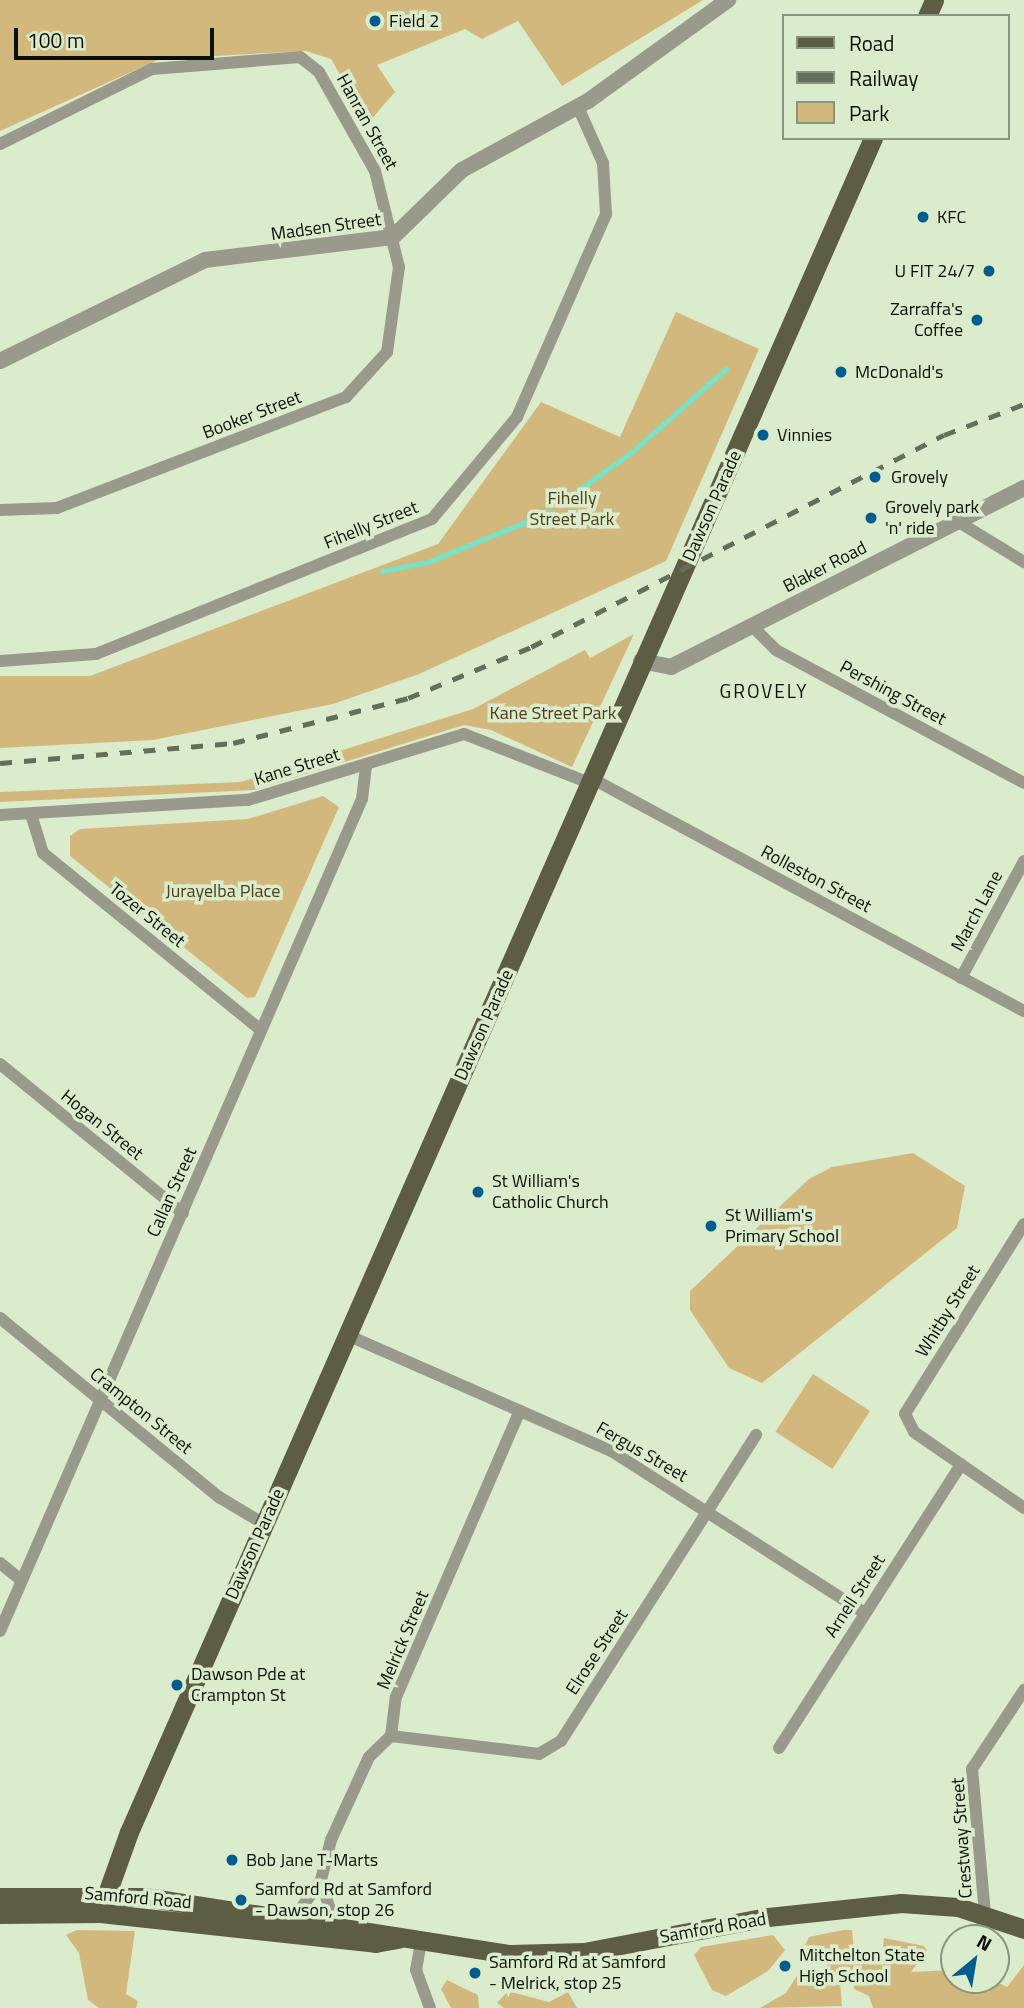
<!DOCTYPE html>
<html>
<head>
<meta charset="utf-8">
<style>
  body { margin:0 }
  #map { position:relative; width:1024px; height:2008px; overflow:hidden; background:#dbeccc; font-family:"Titillium Web",sans-serif }
  div>[style] { position:absolute }
  .green>* { inset:0; background:#d3b87d; transform-origin:0 0 }
  .stream>* { height:4.5px; margin:-2.25px; padding:0 2.25px; transform-origin:2.25px; border-radius:2.25px; background:#76e4c8 }
  .minor>* { height:12px; margin:-6px; padding:0 6px; transform-origin:6px; border-radius:6px; background:#9a9a8c }
  .tertiary>* { height:16px; margin:-8px; padding:0 8px; transform-origin:8px; border-radius:8px; background:#9a9a8c }
  .primary>* { height:19px; margin:-9.5px; padding:0 9.5px; transform-origin:9.5px; border-radius:9.5px; background:#5d5d43 }
  .rail>* { height:4.5px; margin-top:-2.25px; transform-origin:0; background:repeating-linear-gradient(90deg,#646f5b 0 12px,transparent 0 24px) }
  .dots>* { width:19px; height:19px; translate:-50% -50%; box-sizing:border-box; border:4px solid #dbeccc; border-radius:50% }
  span { translate:-50% -50%; white-space:nowrap; text-align:center; line-height:1.15; -webkit-text-stroke:7px #dbeccc; paint-order:stroke }
  .poi-label { font-size:18px; color:#0b1006 }
  .left { translate:0 -50%; text-align:left }
  .right { translate:-100% -50%; text-align:right }
  .street-label { font-size:18px; color:#0b1006 }
  .park-label { font-size:18px; color:#4c3d19 }
  .neighbourhood-label { font-size:19px; color:#0b1006; letter-spacing:2px }
  .legend { position:absolute; left:782px; top:14px; width:228px; height:126px; box-sizing:border-box; background:#dbeccc; border:2px solid #88947d; margin:0; padding:9px 12px; list-style:none; font-size:21px; color:#0b1006 }
  .legend li { display:flex; align-items:center; gap:14px; height:35px }
  .legend b { width:35px; border:2px solid #88947d }
  .north { position:absolute; left:940px; top:1924px; width:70px; height:70px; box-sizing:border-box; background:#dbeccc; border:2px solid #88947d; border-radius:50%; rotate:30deg; font-size:19px; font-weight:700; line-height:28px; text-align:center; color:#0b1006 }
  .north::after { content:''; display:block; margin:auto; width:24px; height:32px; background:#005d8d; clip-path:polygon(50% 0,100% 100%,50% 72%,0 100%) }
  .scale { position:absolute; left:14px; top:28px; width:200px; height:32px; box-sizing:border-box; border:4px solid #0b1006; border-top:0; padding-left:9px; font-size:21px; line-height:24px; white-space:nowrap; color:#0b1006; -webkit-text-stroke:5px #dbeccc; paint-order:stroke }
</style>
</head>
<body>
<div id="map">
  <div class="green">
    <div style="clip-path:polygon(0 0,703px 0,562px 86px,518px 21px,482px 39px,465px 29px,377px 65px,395px 92px,368px 123px,331px 59px,306px 51px,160px 59px,0 131px)"></div>
    <div style="clip-path:polygon(676px 312px,759px 349px,666px 561px,419px 674px,333px 704px,153px 740px,0 748px,0 676px,90px 676px,438px 544px,541px 402px,620px 437px)"></div>
    <div style="clip-path:polygon(634px 634px,572px 767px,491px 730px,464px 725px,254px 790px,0 802px,0 792px,241px 782px,473px 709px,585px 650px,590px 658px)"></div>
    <div style="clip-path:polygon(323px 796px,339px 807px,255px 997px,247px 998px,70px 856px,70px 836px,80px 829px,248px 819px)"></div>
    <div style="clip-path:polygon(913px 1153px,965px 1186px,957px 1228px,762px 1383px,729px 1368px,690px 1310px,690px 1291px,809px 1179px,832px 1167px)"></div>
    <div style="left:813px;top:1374px;width:68px;height:69px;rotate:33deg"></div>
    <div style="clip-path:polygon(77px 1930px,135px 1931px,126px 1994px,138px 2001px,136px 2008px,99px 2008px,88px 2000px,79px 1953px,66px 1935px)"></div>
    <div style="clip-path:polygon(843px 1930px,852px 1930px,854px 1950px,875px 1964px,882px 1961px,884px 1938px,924px 1946px,927px 1951px,911px 1972px,951px 1970px,954px 1980px,993px 1980px,1007px 1987px,1024px 1965px,1024px 2008px,873px 2008px,869px 1996px,854px 1989px,854px 1968px,840px 1981px,842px 2006px,760px 2008px,786px 1993px,801px 1969px,825px 1985px,828px 1952px,805px 1945px,809px 1937px)"></div>
    <div style="clip-path:polygon(773px 1935px,785px 1950px,768px 1971px,726px 1996px,712px 1990px,694px 1955px,701px 1947px)"></div>
    <div style="clip-path:polygon(447px 1980px,478px 1995px,479px 2008px,451px 2008px,441px 1989px)"></div>
    <div style="clip-path:polygon(508px 1991px,549px 2002px,568px 1992px,577px 2008px,504px 2008px,497px 2003px)"></div>
  </div>
  <div class="stream">
    <div style="left:559px;top:504px;width:91px;rotate:-35.6deg"></div>
    <div style="left:633px;top:451px;width:124px;rotate:-41.4deg"></div>
    <div style="left:382px;top:571px;width:47px;rotate:-11.1deg"></div>
    <div style="left:428px;top:562px;width:132px;rotate:-22.3deg"></div>
  </div>
  <div class="minor">
    <div style="left:0;top:144px;width:169px;rotate:-26.3deg"></div>
    <div style="left:152px;top:69px;width:148px;rotate:-4.6deg"></div>
    <div style="left:300px;top:57px;width:24px;rotate:38deg"></div>
    <div style="left:319px;top:72px;width:114px;rotate:60.5deg"></div>
    <div style="left:375px;top:171px;width:99px;rotate:76deg"></div>
    <div style="left:399px;top:267px;width:86px;rotate:98deg"></div>
    <div style="left:387px;top:352px;width:61px;rotate:132.3deg"></div>
    <div style="left:346px;top:397px;width:310px;rotate:159deg"></div>
    <div style="left:57px;top:508px;width:57px;rotate:178deg"></div>
    <div style="left:957px;top:521px;width:79px;rotate:31.5deg"></div>
    <div style="left:752px;top:626px;width:34px;rotate:45deg"></div>
    <div style="left:776px;top:650px;width:281px;rotate:28.2deg"></div>
    <div style="left:0;top:661px;width:96px;rotate:-4.2deg"></div>
    <div style="left:96px;top:654px;width:362px;rotate:-21.9deg"></div>
    <div style="left:432px;top:519px;width:133px;rotate:-50.2deg"></div>
    <div style="left:517px;top:417px;width:222px;rotate:-66.3deg"></div>
    <div style="left:606px;top:214px;width:51px;rotate:-93.4deg"></div>
    <div style="left:603px;top:163px;width:61px;rotate:-114.1deg"></div>
    <div style="left:591px;top:778px;width:492px;rotate:28.3deg"></div>
    <div style="left:31px;top:814px;width:41px;rotate:72.9deg"></div>
    <div style="left:43px;top:853px;width:281px;rotate:39.1deg"></div>
    <div style="left:0;top:815px;width:248px;rotate:-3.5deg"></div>
    <div style="left:248px;top:800px;width:226px;rotate:-17deg"></div>
    <div style="left:464px;top:734px;width:135px;rotate:21.3deg"></div>
    <div style="left:961px;top:978px;width:133px;rotate:-61.7deg"></div>
    <div style="left:0;top:1064px;width:236px;rotate:39.2deg"></div>
    <div style="left:1024px;top:1224px;width:224px;rotate:122.1deg"></div>
    <div style="left:905px;top:1414px;width:20px;rotate:63deg"></div>
    <div style="left:914px;top:1432px;width:134px;rotate:34.6deg"></div>
    <div style="left:0;top:1318px;width:283px;rotate:39.3deg"></div>
    <div style="left:219px;top:1497px;width:52px;rotate:31deg"></div>
    <div style="left:347px;top:1335px;width:291px;rotate:23.7deg"></div>
    <div style="left:613px;top:1452px;width:299px;rotate:32.6deg"></div>
    <div style="left:0;top:1563px;width:27px;rotate:39deg"></div>
    <div style="left:0;top:1631px;width:907px;rotate:-66.49deg"></div>
    <div style="left:362px;top:799px;width:35px;rotate:-83deg"></div>
    <div style="left:391px;top:1736px;width:149px;rotate:6.9deg"></div>
    <div style="left:539px;top:1754px;width:26px;rotate:-31deg"></div>
    <div style="left:561px;top:1741px;width:363px;rotate:-57.5deg"></div>
    <div style="left:779px;top:1748px;width:337px;rotate:-57.3deg"></div>
    <div style="left:985px;top:1914px;width:146px;rotate:-95.1deg"></div>
    <div style="left:972px;top:1769px;width:95px;rotate:-56.6deg"></div>
    <div style="left:295px;top:1917px;width:45px;rotate:-54.9deg"></div>
    <div style="left:334px;top:1923px;width:45px;rotate:-106.8deg"></div>
    <div style="left:321px;top:1880px;width:41px;rotate:-76deg"></div>
    <div style="left:331px;top:1840px;width:91px;rotate:-65.4deg"></div>
    <div style="left:369px;top:1757px;width:30px;rotate:-44deg"></div>
    <div style="left:391px;top:1736px;width:39px;rotate:-83deg"></div>
    <div style="left:396px;top:1697px;width:312px;rotate:-66.6deg"></div>
    <div style="left:421px;top:1942px;width:28px;rotate:100deg"></div>
    <div style="left:416px;top:1970px;width:40px;rotate:69.8deg"></div>
  </div>
  <div class="tertiary">
    <div style="left:0;top:361px;width:229px;rotate:-26.2deg"></div>
    <div style="left:205px;top:260px;width:189px;rotate:-7deg"></div>
    <div style="left:393px;top:237px;width:96px;rotate:-44.2deg"></div>
    <div style="left:462px;top:170px;width:144px;rotate:-28.7deg"></div>
    <div style="left:588px;top:101px;width:173px;rotate:-35.8deg"></div>
    <div style="left:641px;top:661px;width:31px;rotate:11deg"></div>
    <div style="left:671px;top:667px;width:396px;rotate:-26.9deg"></div>
  </div>
  <div class="primary">
    <div style="left:927px;top:16px;width:17px;rotate:-66deg"></div>
    <div style="left:0;top:1897px;width:145px"></div>
    <div style="left:145px;top:1897px;width:369px;rotate:8.9deg"></div>
    <div style="left:510px;top:1954px;width:74px;rotate:-1.5deg"></div>
    <div style="left:584px;top:1952px;width:187px;rotate:-10.8deg"></div>
    <div style="left:768px;top:1917px;width:134px;rotate:-6deg"></div>
    <div style="left:901px;top:1903px;width:57px;rotate:4deg"></div>
    <div style="left:958px;top:1907px;width:70px;rotate:18.4deg"></div>
    <div style="left:100px;top:1913px;width:86px;rotate:-70.3deg"></div>
    <div style="left:129px;top:1832px;width:1850px;rotate:-66.29deg"></div>
    <div style="left:0;top:1914px;width:100px;rotate:-0.6deg"></div>
    <div style="left:100px;top:1913px;width:277px;rotate:6.2deg"></div>
    <div style="left:375px;top:1943px;width:23px;rotate:-10deg"></div>
  </div>
  <div class="rail">
    <div style="left:0;top:763px;width:234px;rotate:-4.9deg"></div>
    <div style="left:233px;top:743px;width:181px;rotate:-14.4deg"></div>
    <div style="left:408px;top:698px;width:133px;rotate:-22.5deg"></div>
    <div style="left:531px;top:647px;width:464px;rotate:-27.2deg"></div>
    <div style="left:944px;top:435px;width:86px;rotate:-21.2deg"></div>
  </div>
  <div class="dots">
    <div style="left:375px;top:21px;background:#005d8d"></div>
    <div style="left:923px;top:217px;background:#005d8d"></div>
    <div style="left:989px;top:271px;background:#005d8d"></div>
    <div style="left:977px;top:320px;background:#005d8d"></div>
    <div style="left:841px;top:372px;background:#005d8d"></div>
    <div style="left:763px;top:435px;background:#005d8d"></div>
    <div style="left:875px;top:477px;background:#005d8d"></div>
    <div style="left:871px;top:518px;background:#005d8d"></div>
    <div style="left:478px;top:1192px;background:#005d8d"></div>
    <div style="left:711px;top:1226px;background:#005d8d"></div>
    <div style="left:177px;top:1685px;background:#005d8d"></div>
    <div style="left:232px;top:1860px;background:#005d8d"></div>
    <div style="left:241px;top:1900px;background:#005d8d"></div>
    <div style="left:785px;top:1966px;background:#005d8d"></div>
    <div style="left:475px;top:1973px;background:#005d8d"></div>
  </div>
  <div class="poi-label">
    <span class="left" style="left:389px;top:21px">Field 2</span>
    <span class="left" style="left:937px;top:217px">KFC</span>
    <span class="right" style="left:975px;top:271px">U FIT 24/7</span>
    <span class="right" style="left:963px;top:320px">Zarraffa's<br>Coffee</span>
    <span class="left" style="left:855px;top:372px">McDonald's</span>
    <span class="left" style="left:777px;top:435px">Vinnies</span>
    <span class="left" style="left:891px;top:477px">Grovely</span>
    <span class="left" style="left:885px;top:518px">Grovely park<br>'n' ride</span>
    <span class="left" style="left:492px;top:1192px">St William's<br>Catholic Church</span>
    <span class="left" style="left:725px;top:1226px">St William's<br>Primary School</span>
    <span class="left" style="left:191px;top:1685px">Dawson Pde at<br>Crampton St</span>
    <span class="left" style="left:246px;top:1860px">Bob Jane T-Marts</span>
    <span class="left" style="left:255px;top:1900px">Samford Rd at Samford<br>- Dawson, stop 26</span>
    <span class="left" style="left:799px;top:1966px">Mitchelton State<br>High School</span>
    <span class="left" style="left:489px;top:1973px">Samford Rd at Samford<br>- Melrick, stop 25</span>
  </div>
  <div class="street-label">
    <span style="left:367px;top:122px;rotate:61deg">Hanran Street</span>
    <span style="left:326px;top:227px;rotate:-8deg">Madsen Street</span>
    <span style="left:252px;top:415px;rotate:-21deg">Booker Street</span>
    <span style="left:712px;top:506px;rotate:-66deg">Dawson Parade</span>
    <span style="left:371px;top:525px;rotate:-22deg">Fihelly Street</span>
    <span style="left:825px;top:567px;rotate:-27deg">Blaker Road</span>
    <span style="left:893px;top:693px;rotate:28deg">Pershing Street</span>
    <span style="left:297px;top:767px;rotate:-17deg">Kane Street</span>
    <span style="left:816px;top:879px;rotate:28deg">Rolleston Street</span>
    <span style="left:977px;top:911px;rotate:-62deg">March Lane</span>
    <span style="left:147px;top:915px;rotate:39deg">Tozer Street</span>
    <span style="left:484px;top:1025px;rotate:-66deg">Dawson Parade</span>
    <span style="left:102px;top:1125px;rotate:39deg">Hogan Street</span>
    <span style="left:172px;top:1192px;rotate:-66deg">Callan Street</span>
    <span style="left:948px;top:1311px;rotate:-58deg">Whitby Street</span>
    <span style="left:141px;top:1411px;rotate:39deg">Crampton Street</span>
    <span style="left:642px;top:1452px;rotate:30deg">Fergus Street</span>
    <span style="left:255px;top:1544px;rotate:-66deg">Dawson Parade</span>
    <span style="left:855px;top:1596px;rotate:-57deg">Arnell Street</span>
    <span style="left:403px;top:1640px;rotate:-67deg">Melrick Street</span>
    <span style="left:597px;top:1652px;rotate:-57deg">Elrose Street</span>
    <span style="left:962px;top:1838px;rotate:-94deg">Crestway Street</span>
    <span style="left:138px;top:1898px;rotate:5deg">Samford Road</span>
    <span style="left:713px;top:1928px;rotate:-10deg">Samford Road</span>
  </div>
  <div class="park-label">
    <span style="left:572px;top:509px">Fihelly<br>Street Park</span>
    <span style="left:553px;top:713px">Kane Street Park</span>
    <span style="left:223px;top:891px">Jurayelba Place</span>
  </div>
  <div class="neighbourhood-label">
    <span style="left:764px;top:691px">GROVELY</span>
  </div>
  <ul class="legend">
  <li><b style="height:9px;background:#5d5d43"></b>Road</li>
  <li><b style="height:9px;background:#646f5b"></b>Railway</li>
  <li><b style="height:19px;background:#d3b87d"></b>Park</li>
  </ul>
  <div class="north">N</div>
  <div class="scale">100 m</div>
</div>
</body>
</html>
